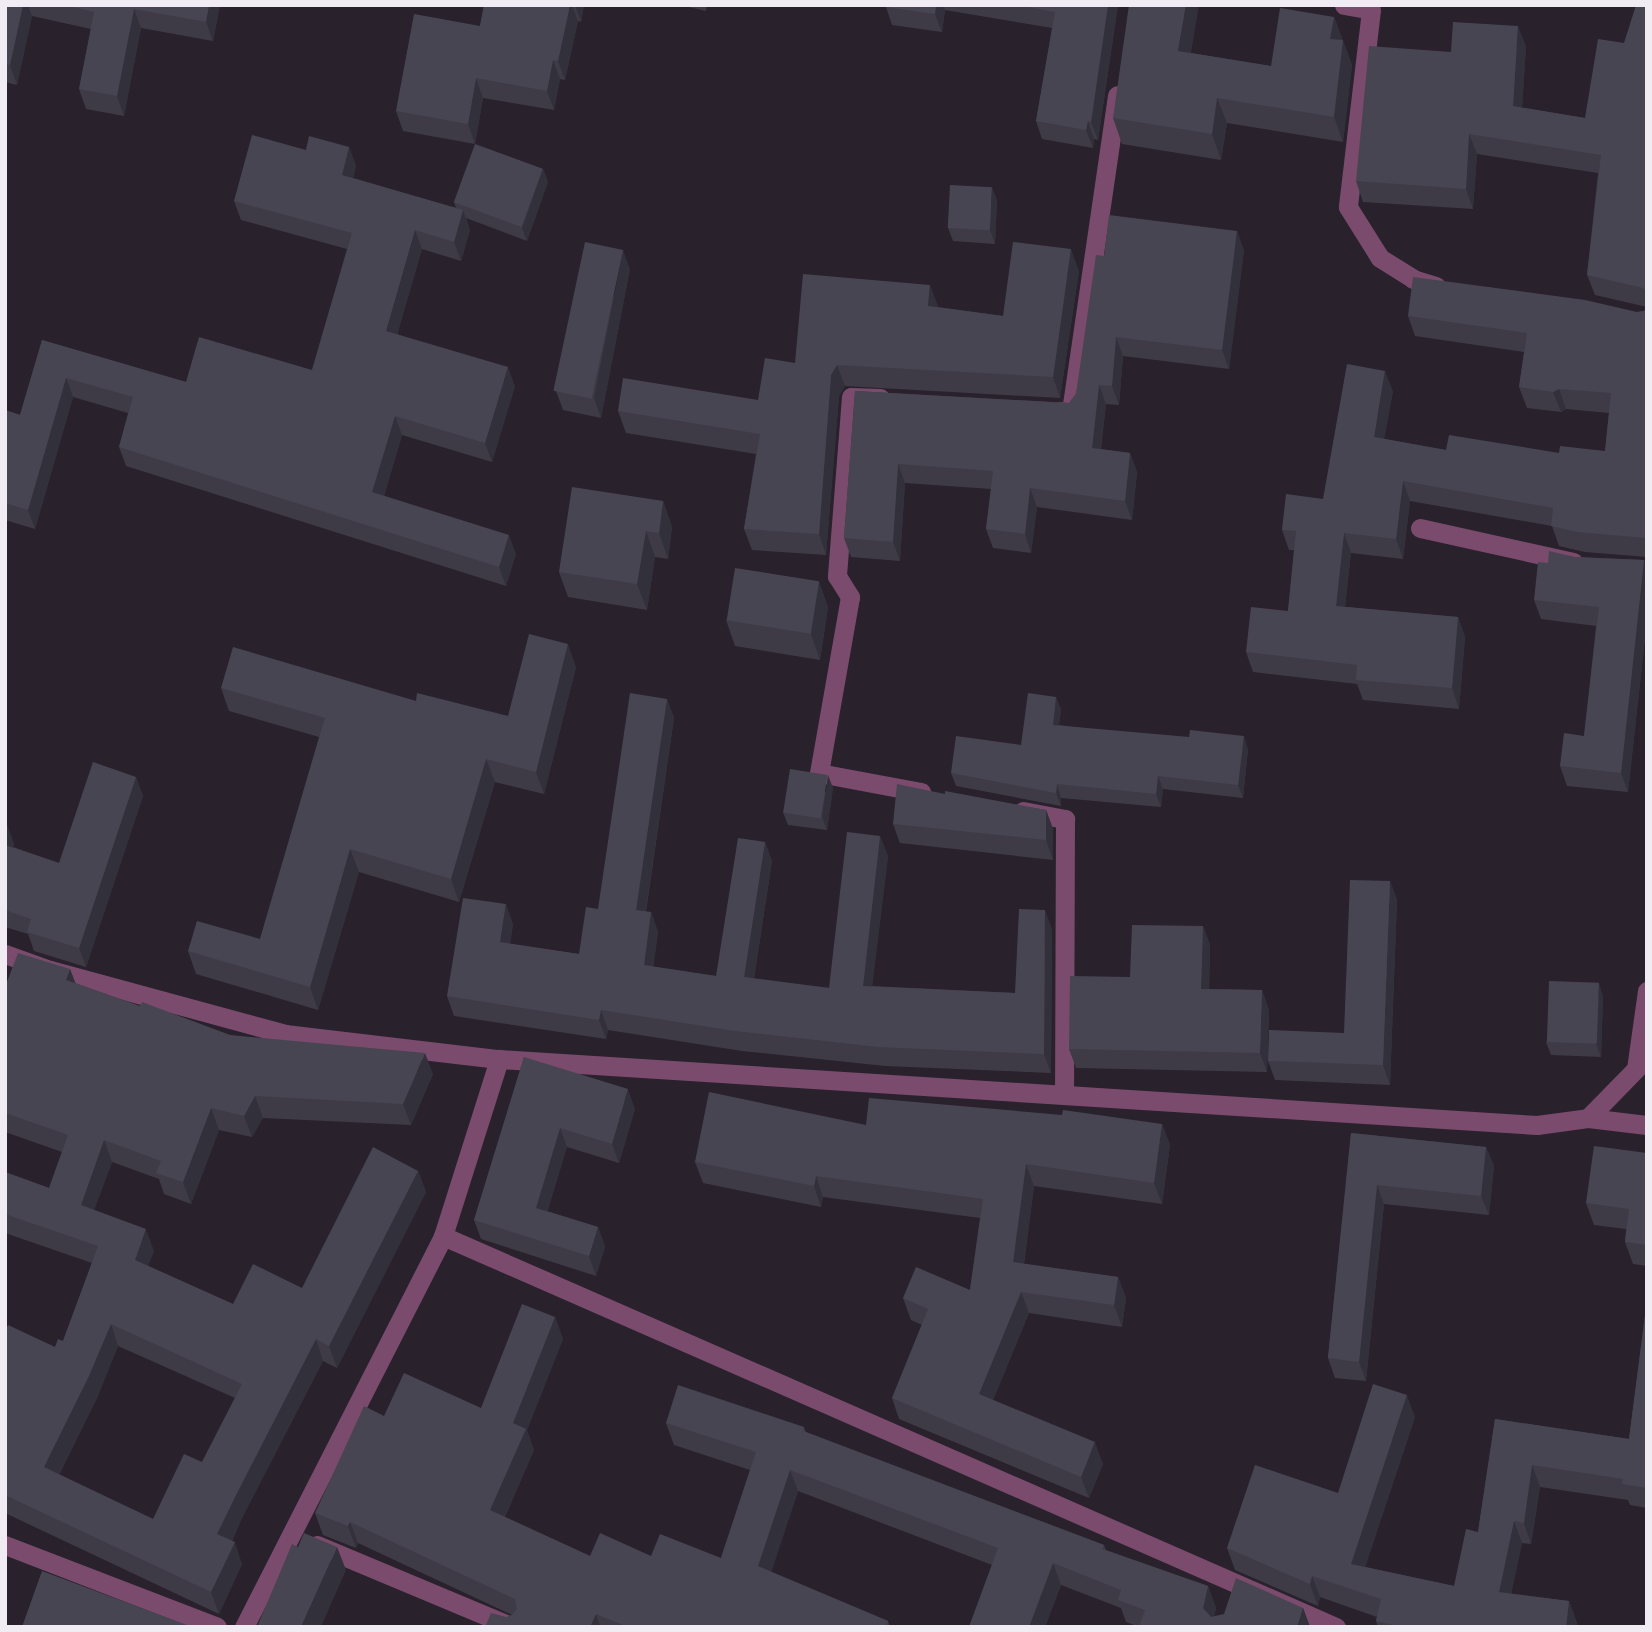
<!DOCTYPE html>
<html>
<head>
<meta charset="utf-8">
<style>
  body { margin:0 }
  #map { position:relative; width:1652px; height:1632px; overflow:hidden; background:#29212c; font-family:"Fira Sans Condensed",sans-serif }
  div>[style] { position:absolute }
  .minor>* { height:19px; margin:-9.5px; padding:0 9.5px; transform-origin:9.5px; border-radius:9.5px; background:#7b4b6e }
  .wall>* { inset:0; background:#3e3b47 }
  .shaded-wall>* { inset:0; background:#32303a }
  .building>* { inset:0; background:#484553; transform-origin:0 0 }
  span { translate:-50% -50%; white-space:nowrap; text-align:center; line-height:1.15; -webkit-text-stroke:7px #100c11; paint-order:stroke }
  .frame { position:absolute; inset:0; border:7px solid #f1ebf3; pointer-events:none }
</style>
</head>
<body>
<div id="map">
  <div class="minor">
    <div style="left:1344px;top:5px;width:27px;rotate:10deg"></div>
    <div style="left:1371px;top:10px;width:198px;rotate:96.7deg"></div>
    <div style="left:1348px;top:207px;width:60px;rotate:57.9deg"></div>
    <div style="left:1380px;top:258px;width:39px;rotate:32deg"></div>
    <div style="left:1413px;top:279px;width:24px;rotate:17deg"></div>
    <div style="left:880px;top:398px;width:29px;rotate:-178deg"></div>
    <div style="left:851px;top:397px;width:180px;rotate:94.5deg"></div>
    <div style="left:837px;top:576px;width:25px;rotate:58deg"></div>
    <div style="left:850px;top:597px;width:179px;rotate:100deg"></div>
    <div style="left:819px;top:773px;width:104px;rotate:10.6deg"></div>
    <div style="left:1060px;top:411px;width:11px"></div>
    <div style="left:1071px;top:411px;width:319px;rotate:-81.7deg"></div>
    <div style="left:1420px;top:528px;width:157px;rotate:12.5deg"></div>
    <div style="left:1023px;top:811px;width:43px;rotate:10.8deg"></div>
    <div style="left:1065px;top:819px;width:274px;rotate:90.2deg"></div>
    <div style="left:5px;top:954px;width:48px;rotate:19.6deg"></div>
    <div style="left:50px;top:970px;width:244px;rotate:15.2deg"></div>
    <div style="left:285px;top:1034px;width:215px;rotate:6.7deg"></div>
    <div style="left:499px;top:1059px;width:1040px;rotate:3.64deg"></div>
    <div style="left:1537px;top:1125px;width:51px;rotate:-7.8deg"></div>
    <div style="left:1588px;top:1118px;width:69px;rotate:-45.6deg"></div>
    <div style="left:1636px;top:1069px;width:79px;rotate:-82deg"></div>
    <div style="left:1588px;top:1118px;width:59px;rotate:6.8deg"></div>
    <div style="left:443px;top:1236px;width:975px;rotate:23.65deg"></div>
    <div style="left:5px;top:1545px;width:227px;rotate:21.1deg"></div>
    <div style="left:317px;top:1545px;width:212px;rotate:22.7deg"></div>
    <div style="left:244px;top:1627px;width:439px;rotate:-63deg"></div>
    <div style="left:443px;top:1236px;width:186px;rotate:-72.4deg"></div>
  </div>
  <div class="wall">
    <div style="clip-path:polygon(5px 5px,220px 5px,213px 41px,141px 28px,124px 116px,86px 109px,79px 89px,91px 29px,32px 16px,17px 85px,5px 82px)"></div>
    <div style="clip-path:polygon(484px 5px,584px 5px,581px 22px,578px 21px,565px 80px,560px 79px,554px 110px,483px 98px,475px 144px,403px 131px,396px 111px,480px 26px)"></div>
    <div style="clip-path:polygon(680px 5px,707px 5px,706px 11px)"></div>
    <div style="clip-path:polygon(886px 5px,1118px 5px,1098px 140px,1094px 139px,1093px 148px,1042px 139px,1036px 121px,1052px 28px,945px 10px,942px 32px,892px 25px,886px 7px)"></div>
    <div style="clip-path:polygon(1647px 5px,1647px 307px,1595px 295px,1587px 275px,1598px 173px,1477px 154px,1473px 209px,1363px 202px,1356px 181px,1451px 52px,1526px 46px,1522px 108px,1585px 118px,1624px 43px)"></div>
    <div style="clip-path:polygon(1334px 17px,1352px 65px,1343px 142px,1227px 123px,1221px 160px,1122px 144px,1113px 118px,1191px 53px,1271px 66px)"></div>
    <div style="clip-path:polygon(349px 147px,356px 166px,353px 178px,456px 208px,454px 202px,543px 169px,548px 182px,527px 241px,466px 218px,470px 230px,461px 261px,422px 249px,397px 334px,515px 386px,492px 462px,402px 435px,384px 496px,516px 554px,506px 586px,126px 466px,119px 447px,128px 413px,73px 397px,35px 529px,5px 520px,5px 410px,20px 415px,42px 340px,186px 382px,312px 370px,347px 249px,241px 220px,234px 201px,306px 150px)"></div>
    <div style="clip-path:polygon(997px 200px,995px 244px,953px 241px,948px 228px)"></div>
    <div style="clip-path:polygon(1244px 250px,1229px 369px,1123px 356px,1119px 405px,1106px 404px,1101px 449px,1130px 453px,1137px 472px,1132px 520px,1037px 507px,1031px 553px,993px 548px,986px 529px,991px 489px,905px 483px,900px 561px,851px 557px,844px 538px,855px 391px,1069px 403px,1076px 394px,1104px 256px)"></div>
    <div style="clip-path:polygon(630px 269px,601px 418px,563px 410px,556px 391px)"></div>
    <div style="clip-path:polygon(1079px 271px,1060px 398px,845px 386px,839px 396px,826px 555px,752px 550px,744px 529px,756px 454px,626px 433px,618px 411px,758px 400px,795px 363px,938px 306px,938px 307px,1003px 316px)"></div>
    <div style="clip-path:polygon(1647px 308px,1647px 557px,1585px 552px,1559px 546px,1552px 526px,1410px 501px,1403px 559px,1351px 553px,1345px 607px,1458px 617px,1465px 637px,1459px 709px,1363px 700px,1357px 684px,1253px 672px,1246px 652px,1288px 611px,1294px 550px,1289px 550px,1282px 530px,1323px 499px,1393px 391px,1384px 439px,1446px 450px,1559px 453px,1605px 451px,1609px 413px,1566px 409px,1561px 412px,1527px 408px,1519px 387px,1524px 352px,1415px 336px,1408px 316px,1637px 312px,1644px 311px)"></div>
    <div style="clip-path:polygon(663px 501px,672px 527px,668px 559px,655px 557px,647px 610px,568px 597px,559px 572px)"></div>
    <div style="clip-path:polygon(1575px 557px,1644px 560px,1647px 567px,1647px 620px,1628px 792px,1567px 786px,1560px 766px,1584px 736px,1596px 626px,1541px 619px,1534px 600px,1548px 563px)"></div>
    <div style="clip-path:polygon(819px 582px,828px 607px,820px 660px,735px 646px,726px 620px)"></div>
    <div style="clip-path:polygon(576px 667px,544px 794px,495px 782px,459px 902px,359px 872px,318px 1010px,196px 974px,188px 951px,260px 939px,319px 737px,229px 711px,221px 688px,416px 701px,508px 716px)"></div>
    <div style="clip-path:polygon(1056px 697px,1061px 710px,1059px 725px,1248px 749px,1243px 798px,1163px 789px,1161px 807px,1061px 798px,1061px 806px,956px 786px,951px 773px,1021px 745px)"></div>
    <div style="clip-path:polygon(667px 699px,674px 718px,646px 912px,651px 912px,658px 932px,653px 967px,716px 976px,765px 842px,772px 861px,754px 979px,829px 988px,880px 836px,888px 856px,872px 986px,1015px 993px,1052px 929px,1051px 1073px,885px 1066px,742px 1051px,608px 1030px,606px 1039px,454px 1016px,447px 996px,513px 924px,510px 944px,579px 954px,598px 909px)"></div>
    <div style="clip-path:polygon(136px 777px,143px 796px,86px 967px,34px 951px,28px 934px,5px 927px,5px 824px,7px 825px,14px 844px,13px 847px,59px 863px)"></div>
    <div style="clip-path:polygon(833px 788px,827px 830px,788px 825px,783px 812px)"></div>
    <div style="clip-path:polygon(945px 794px,1046px 810px,1053px 829px,1053px 860px,900px 843px,893px 824px)"></div>
    <div style="clip-path:polygon(1390px 881px,1397px 900px,1390px 1085px,1275px 1080px,1268px 1061px,1344px 1033px)"></div>
    <div style="clip-path:polygon(1203px 926px,1210px 945px,1209px 989px,1262px 990px,1269px 1010px,1267px 1072px,1076px 1068px,1069px 1049px,1130px 977px)"></div>
    <div style="clip-path:polygon(evenodd,70px 969px,75px 983px,140px 1006px,230px 1035px,433px 1074px,411px 1125px,263px 1118px,252px 1137px,219px 1130px,191px 1204px,164px 1194px,159px 1179px,112px 1162px,94px 1210px,154px 1251px,148px 1266px,233px 1304px,302px 1288px,418px 1171px,426px 1192px,337px 1368px,323px 1361px,242px 1518px,232px 1541px,242px 1564px,219px 1614px,5px 1513px,5px 1331px,55px 1347px,63px 1341px,92px 1263px,5px 1233px,5px 1172px,49px 1188px,62px 1152px,5px 1132px,5px 987px,70px 969px,118px 1346px,235px 1398px,202px 1462px,153px 1519px,59px 1475px,97px 1398px,118px 1346px)"></div>
    <div style="clip-path:polygon(1603px 996px,1601px 1057px,1551px 1055px,1546px 1042px)"></div>
    <div style="clip-path:polygon(524px 1057px,635px 1109px,619px 1163px,567px 1147px,547px 1211px,598px 1227px,605px 1247px,596px 1276px,481px 1239px,474px 1220px)"></div>
    <div style="clip-path:polygon(1162px 1124px,1170px 1145px,1162px 1204px,1034px 1186px,1024px 1264px,1118px 1277px,1126px 1298px,1122px 1327px,1029px 1313px,993px 1400px,1103px 1464px,1089px 1498px,899px 1419px,892px 1398px,922px 1325px,911px 1320px,903px 1298px,970px 1290px,980px 1218px,823px 1197px,821px 1207px,703px 1183px,695px 1162px,866px 1125px)"></div>
    <div style="clip-path:polygon(1351px 1133px,1486px 1147px,1494px 1166px,1489px 1215px,1384px 1204px,1366px 1381px,1335px 1378px,1328px 1358px)"></div>
    <div style="clip-path:polygon(1647px 1153px,1647px 1266px,1633px 1264px,1625px 1242px,1626px 1229px,1594px 1225px,1586px 1203px)"></div>
    <div style="clip-path:polygon(1647px 1300px,1647px 1508px,1630px 1505px,1628px 1500px,1540px 1487px,1531px 1544px,1522px 1543px,1511px 1594px,1569px 1601px,1577px 1623px,1577px 1627px,1378px 1627px,1376px 1621px,1377px 1617px,1320px 1597px,1318px 1606px,1235px 1570px,1227px 1548px,1338px 1493px,1415px 1417px,1365px 1567px,1454px 1586px,1478px 1532px,1495px 1419px,1629px 1439px)"></div>
    <div style="clip-path:polygon(555px 1317px,563px 1339px,527px 1430px,534px 1450px,505px 1517px,590px 1556px,721px 1558px,750px 1470px,674px 1445px,666px 1423px,804px 1427px,806px 1432px,1104px 1545px,1106px 1550px,1208px 1586px,1216px 1608px,1214px 1616px,1303px 1608px,1310px 1627px,1139px 1627px,1126px 1622px,1121px 1608px,1061px 1585px,1045px 1627px,969px 1627px,992px 1565px,798px 1491px,771px 1572px,888px 1621px,890px 1627px,485px 1627px,512px 1615px,358px 1543px,356px 1548px,323px 1535px,315px 1513px,384px 1416px,481px 1408px)"></div>
  </div>
  <div class="shaded-wall">
    <div style="clip-path:polygon(23px 5px,28px 5px,32px 16px,17px 85px,10px 65px)"></div>
    <div style="clip-path:polygon(209px 5px,220px 5px,213px 41px,206px 22px)"></div>
    <div style="clip-path:polygon(570px 5px,572px 5px,578px 21px,565px 80px,558px 61px)"></div>
    <div style="clip-path:polygon(575px 5px,584px 5px,581px 22px)"></div>
    <div style="clip-path:polygon(936px 5px,943px 5px,945px 10px,942px 32px,935px 14px)"></div>
    <div style="clip-path:polygon(1108px 5px,1118px 5px,1098px 140px,1091px 122px)"></div>
    <div style="clip-path:polygon(1186px 5px,1199px 5px,1187px 77px,1178px 51px)"></div>
    <div style="clip-path:polygon(134px 9px,141px 28px,124px 116px,117px 96px)"></div>
    <div style="clip-path:polygon(1334px 17px,1352px 65px,1343px 142px,1334px 117px,1330px 39px)"></div>
    <div style="clip-path:polygon(1518px 26px,1526px 46px,1521px 127px,1513px 106px)"></div>
    <div style="clip-path:polygon(553px 60px,560px 79px,554px 110px,547px 91px)"></div>
    <div style="clip-path:polygon(476px 78px,483px 98px,475px 144px,468px 124px)"></div>
    <div style="clip-path:polygon(1217px 98px,1227px 123px,1221px 160px,1212px 134px)"></div>
    <div style="clip-path:polygon(1088px 121px,1094px 139px,1093px 148px,1086px 130px)"></div>
    <div style="clip-path:polygon(1469px 134px,1477px 154px,1473px 209px,1466px 189px)"></div>
    <div style="clip-path:polygon(349px 147px,356px 166px,349px 194px,342px 175px)"></div>
    <div style="clip-path:polygon(543px 169px,548px 182px,527px 241px,522px 228px)"></div>
    <div style="clip-path:polygon(992px 187px,997px 200px,995px 244px,990px 230px)"></div>
    <div style="clip-path:polygon(463px 210px,470px 230px,461px 261px,454px 242px)"></div>
    <div style="clip-path:polygon(415px 230px,422px 249px,393px 350px,386px 331px)"></div>
    <div style="clip-path:polygon(1237px 231px,1244px 250px,1229px 369px,1222px 350px)"></div>
    <div style="clip-path:polygon(1071px 249px,1079px 271px,1060px 398px,1053px 377px)"></div>
    <div style="clip-path:polygon(623px 250px,630px 269px,601px 418px,594px 398px)"></div>
    <div style="clip-path:polygon(930px 285px,938px 306px,936px 328px,928px 306px)"></div>
    <div style="clip-path:polygon(1116px 337px,1123px 356px,1119px 405px,1112px 386px)"></div>
    <div style="clip-path:polygon(837px 365px,845px 386px,839px 396px,826px 555px,819px 534px,831px 375px)"></div>
    <div style="clip-path:polygon(508px 367px,515px 386px,492px 462px,485px 443px)"></div>
    <div style="clip-path:polygon(1385px 371px,1393px 391px,1381px 457px,1374px 437px)"></div>
    <div style="clip-path:polygon(66px 378px,73px 397px,35px 529px,28px 510px)"></div>
    <div style="clip-path:polygon(1099px 385px,1106px 404px,1098px 467px,1092px 448px)"></div>
    <div style="clip-path:polygon(1559px 389px,1566px 409px,1561px 412px,1553px 392px)"></div>
    <div style="clip-path:polygon(395px 416px,402px 435px,379px 512px,372px 492px)"></div>
    <div style="clip-path:polygon(1130px 453px,1137px 472px,1132px 520px,1125px 501px)"></div>
    <div style="clip-path:polygon(898px 464px,905px 483px,900px 561px,893px 542px)"></div>
    <div style="clip-path:polygon(1403px 481px,1410px 501px,1403px 559px,1396px 539px)"></div>
    <div style="clip-path:polygon(1030px 488px,1037px 507px,1031px 553px,1025px 534px)"></div>
    <div style="clip-path:polygon(663px 501px,672px 527px,668px 559px,659px 533px)"></div>
    <div style="clip-path:polygon(646px 531px,655px 557px,647px 610px,637px 584px)"></div>
    <div style="clip-path:polygon(1344px 533px,1351px 553px,1343px 626px,1336px 606px)"></div>
    <div style="clip-path:polygon(509px 535px,516px 554px,506px 586px,499px 567px)"></div>
    <div style="clip-path:polygon(1644px 560px,1647px 567px,1647px 620px,1628px 792px,1621px 773px)"></div>
    <div style="clip-path:polygon(819px 582px,828px 607px,820px 660px,811px 634px)"></div>
    <div style="clip-path:polygon(1458px 617px,1465px 637px,1459px 709px,1452px 688px)"></div>
    <div style="clip-path:polygon(568px 644px,576px 667px,544px 794px,536px 772px)"></div>
    <div style="clip-path:polygon(1056px 697px,1061px 710px,1057px 738px,1053px 725px)"></div>
    <div style="clip-path:polygon(667px 699px,674px 718px,643px 929px,636px 910px)"></div>
    <div style="clip-path:polygon(1244px 736px,1248px 749px,1243px 798px,1238px 785px)"></div>
    <div style="clip-path:polygon(486px 759px,495px 782px,459px 902px,451px 879px)"></div>
    <div style="clip-path:polygon(828px 775px,833px 788px,827px 830px,822px 817px)"></div>
    <div style="clip-path:polygon(1158px 776px,1163px 789px,1161px 807px,1156px 794px)"></div>
    <div style="clip-path:polygon(136px 777px,143px 796px,86px 967px,79px 948px)"></div>
    <div style="clip-path:polygon(1057px 784px,1061px 798px,1061px 806px,1056px 793px)"></div>
    <div style="clip-path:polygon(1046px 810px,1053px 829px,1053px 860px,1046px 840px)"></div>
    <div style="clip-path:polygon(7px 825px,14px 844px,6px 862px,5px 859px,5px 829px)"></div>
    <div style="clip-path:polygon(880px 836px,888px 856px,870px 1005px,863px 986px)"></div>
    <div style="clip-path:polygon(765px 842px,772px 861px,751px 997px,744px 977px)"></div>
    <div style="clip-path:polygon(350px 849px,359px 872px,318px 1010px,310px 987px)"></div>
    <div style="clip-path:polygon(1390px 881px,1397px 900px,1390px 1085px,1383px 1065px)"></div>
    <div style="clip-path:polygon(506px 904px,513px 924px,507px 961px,500px 942px)"></div>
    <div style="clip-path:polygon(1045px 910px,1052px 929px,1051px 1073px,1044px 1054px)"></div>
    <div style="clip-path:polygon(651px 912px,658px 932px,651px 985px,644px 965px)"></div>
    <div style="clip-path:polygon(1203px 926px,1210px 945px,1209px 1008px,1201px 989px)"></div>
    <div style="clip-path:polygon(70px 969px,78px 990px,66px 980px)"></div>
    <div style="clip-path:polygon(1599px 983px,1603px 996px,1601px 1057px,1596px 1044px)"></div>
    <div style="clip-path:polygon(1262px 990px,1269px 1010px,1267px 1072px,1260px 1053px)"></div>
    <div style="clip-path:polygon(601px 1010px,608px 1030px,606px 1039px,599px 1020px)"></div>
    <div style="clip-path:polygon(425px 1053px,433px 1074px,411px 1125px,403px 1104px)"></div>
    <div style="clip-path:polygon(628px 1089px,635px 1109px,619px 1163px,612px 1144px)"></div>
    <div style="clip-path:polygon(255px 1096px,263px 1118px,252px 1137px,244px 1116px)"></div>
    <div style="clip-path:polygon(211px 1108px,219px 1130px,191px 1204px,183px 1182px)"></div>
    <div style="clip-path:polygon(1162px 1124px,1170px 1145px,1162px 1204px,1154px 1183px)"></div>
    <div style="clip-path:polygon(560px 1128px,567px 1147px,543px 1227px,536px 1208px)"></div>
    <div style="clip-path:polygon(104px 1140px,112px 1162px,88px 1226px,81px 1205px)"></div>
    <div style="clip-path:polygon(1486px 1147px,1494px 1166px,1489px 1215px,1481px 1196px)"></div>
    <div style="clip-path:polygon(1026px 1164px,1034px 1186px,1021px 1284px,1013px 1262px)"></div>
    <div style="clip-path:polygon(418px 1171px,426px 1192px,337px 1368px,329px 1346px)"></div>
    <div style="clip-path:polygon(816px 1176px,823px 1197px,821px 1207px,814px 1186px)"></div>
    <div style="clip-path:polygon(1377px 1185px,1384px 1204px,1366px 1381px,1359px 1362px)"></div>
    <div style="clip-path:polygon(598px 1227px,605px 1247px,596px 1276px,589px 1256px)"></div>
    <div style="clip-path:polygon(146px 1229px,154px 1251px,142px 1281px,135px 1260px)"></div>
    <div style="clip-path:polygon(1118px 1277px,1126px 1298px,1122px 1327px,1114px 1305px)"></div>
    <div style="clip-path:polygon(1021px 1292px,1029px 1313px,987px 1415px,979px 1394px)"></div>
    <div style="clip-path:polygon(555px 1317px,563px 1339px,527px 1430px,534px 1450px,498px 1532px,490px 1510px,513px 1423px)"></div>
    <div style="clip-path:polygon(111px 1324px,118px 1346px,97px 1398px,52px 1489px,44px 1467px)"></div>
    <div style="clip-path:polygon(316px 1339px,323px 1361px,242px 1518px,225px 1555px,217px 1534px,235px 1497px)"></div>
    <div style="clip-path:polygon(1407px 1395px,1415px 1417px,1359px 1586px,1351px 1564px)"></div>
    <div style="clip-path:polygon(1095px 1442px,1103px 1464px,1089px 1498px,1081px 1477px)"></div>
    <div style="clip-path:polygon(1532px 1465px,1540px 1487px,1531px 1544px,1524px 1523px)"></div>
    <div style="clip-path:polygon(790px 1470px,798px 1491px,766px 1588px,758px 1566px)"></div>
    <div style="clip-path:polygon(1514px 1521px,1522px 1543px,1507px 1614px,1499px 1592px)"></div>
    <div style="clip-path:polygon(350px 1522px,358px 1543px,356px 1548px,348px 1526px)"></div>
    <div style="clip-path:polygon(235px 1542px,242px 1564px,219px 1614px,211px 1592px)"></div>
    <div style="clip-path:polygon(337px 1547px,346px 1570px,321px 1627px,301px 1627px)"></div>
    <div style="clip-path:polygon(1053px 1563px,1061px 1585px,1045px 1627px,1029px 1627px)"></div>
    <div style="clip-path:polygon(1312px 1576px,1320px 1597px,1318px 1606px,1310px 1584px)"></div>
    <div style="clip-path:polygon(1208px 1586px,1216px 1608px,1212px 1627px,1203px 1608px)"></div>
    <div style="clip-path:polygon(1569px 1601px,1577px 1623px,1577px 1627px,1566px 1627px)"></div>
    <div style="clip-path:polygon(1303px 1608px,1310px 1627px,1297px 1627px)"></div>
    <div style="clip-path:polygon(596px 1614px,600px 1627px,590px 1627px)"></div>
  </div>
  <div class="building">
    <div style="clip-path:polygon(5px 5px,23px 5px,10px 65px,5px 64px)"></div>
    <div style="clip-path:polygon(65px 5px,209px 5px,206px 22px,134px 9px,117px 96px,79px 89px,94px 12px)"></div>
    <div style="clip-path:polygon(484px 5px,570px 5px,558px 61px,553px 60px,547px 91px,476px 78px,468px 124px,396px 111px,414px 14px,480px 26px)"></div>
    <div style="clip-path:polygon(886px 5px,936px 5px,935px 14px,886px 7px)"></div>
    <div style="clip-path:polygon(1018px 5px,1108px 5px,1091px 122px,1088px 121px,1086px 130px,1036px 121px,1055px 12px)"></div>
    <div style="clip-path:polygon(1129px 5px,1186px 5px,1178px 51px,1271px 66px,1280px 8px,1334px 17px,1330px 39px,1343px 40px,1334px 117px,1217px 98px,1212px 134px,1113px 118px)"></div>
    <div style="clip-path:polygon(1636px 5px,1647px 5px,1647px 292px,1643px 288px,1587px 275px,1601px 155px,1469px 134px,1466px 189px,1356px 181px,1369px 46px,1451px 52px,1453px 22px,1518px 26px,1513px 106px,1585px 118px,1598px 39px,1624px 43px)"></div>
    <div style="clip-path:polygon(252px 135px,306px 150px,309px 136px,349px 147px,342px 175px,463px 210px,454px 242px,415px 230px,386px 331px,508px 367px,485px 443px,395px 416px,372px 492px,509px 535px,499px 567px,119px 447px,133px 397px,66px 378px,28px 510px,5px 503px,5px 410px,20px 415px,42px 340px,186px 382px,199px 337px,312px 370px,352px 233px,234px 201px)"></div>
    <div style="left:475px;top:144px;width:72px;height:62px;rotate:20deg"></div>
    <div style="left:950px;top:185px;width:42px;height:43px;rotate:3deg"></div>
    <div style="clip-path:polygon(1109px 215px,1237px 231px,1222px 350px,1116px 337px,1112px 386px,1099px 385px,1092px 448px,1130px 453px,1125px 501px,1030px 488px,1025px 534px,986px 529px,993px 471px,898px 464px,893px 542px,844px 538px,855px 391px,1069px 403px,1076px 394px,1096px 255px,1104px 256px)"></div>
    <div style="left:585px;top:242px;width:39px;height:152px;rotate:12deg"></div>
    <div style="clip-path:polygon(1013px 242px,1071px 249px,1053px 377px,837px 365px,831px 375px,819px 534px,744px 529px,760px 434px,618px 411px,623px 378px,758px 400px,765px 358px,795px 363px,803px 274px,930px 285px,928px 306px,1003px 316px)"></div>
    <div style="clip-path:polygon(1413px 277px,1585px 300px,1637px 312px,1644px 311px,1647px 308px,1646px 538px,1577px 532px,1551px 526px,1553px 508px,1403px 481px,1396px 539px,1344px 533px,1336px 606px,1458px 617px,1452px 688px,1356px 680px,1357px 665px,1246px 652px,1251px 607px,1288px 611px,1296px 531px,1282px 530px,1286px 494px,1323px 499px,1347px 364px,1385px 371px,1374px 437px,1446px 450px,1449px 435px,1559px 453px,1560px 446px,1605px 451px,1611px 393px,1559px 389px,1553px 392px,1519px 387px,1527px 333px,1408px 316px)"></div>
    <div style="clip-path:polygon(572px 487px,663px 501px,659px 533px,646px 531px,637px 584px,559px 572px)"></div>
    <div style="clip-path:polygon(1549px 551px,1575px 557px,1644px 560px,1621px 773px,1560px 766px,1564px 733px,1584px 736px,1599px 607px,1534px 600px,1538px 562px,1548px 563px)"></div>
    <div style="left:735px;top:568px;width:85px;height:53px;rotate:9deg"></div>
    <div style="clip-path:polygon(529px 634px,568px 644px,536px 772px,486px 759px,451px 879px,350px 849px,310px 987px,188px 951px,197px 921px,260px 939px,325px 718px,221px 688px,233px 647px,416px 701px,417px 693px,508px 716px)"></div>
    <div style="clip-path:polygon(630px 693px,667px 699px,636px 910px,651px 912px,644px 965px,716px 976px,738px 838px,765px 842px,744px 977px,829px 988px,847px 832px,880px 836px,863px 986px,1015px 993px,1019px 909px,1045px 910px,1044px 1054px,878px 1047px,735px 1031px,601px 1010px,599px 1020px,447px 996px,463px 898px,506px 904px,500px 942px,579px 954px,586px 907px,598px 909px)"></div>
    <div style="clip-path:polygon(1028px 693px,1056px 697px,1053px 725px,1189px 737px,1190px 730px,1244px 736px,1238px 785px,1158px 776px,1156px 794px,1057px 784px,1056px 793px,951px 773px,956px 736px,1021px 745px)"></div>
    <div style="clip-path:polygon(93px 762px,136px 777px,79px 948px,27px 932px,31px 919px,5px 910px,5px 845px,59px 863px)"></div>
    <div style="left:790px;top:769px;width:38px;height:44px;rotate:9deg"></div>
    <div style="clip-path:polygon(897px 784px,945px 794px,945px 791px,1046px 810px,1046px 840px,893px 824px)"></div>
    <div style="clip-path:polygon(1350px 880px,1390px 881px,1383px 1065px,1268px 1061px,1269px 1030px,1344px 1033px)"></div>
    <div style="clip-path:polygon(1132px 925px,1203px 926px,1201px 989px,1262px 990px,1260px 1053px,1069px 1049px,1070px 976px,1130px 977px)"></div>
    <div style="clip-path:polygon(evenodd,18px 953px,70px 969px,66px 980px,140px 1006px,142px 1002px,230px 1035px,425px 1053px,403px 1104px,255px 1096px,244px 1116px,211px 1108px,183px 1182px,156px 1173px,161px 1161px,104px 1140px,81px 1205px,146px 1229px,135px 1260px,233px 1304px,253px 1264px,302px 1288px,373px 1147px,418px 1171px,329px 1346px,316px 1339px,235px 1497px,217px 1534px,235px 1542px,211px 1592px,5px 1495px,5px 1331px,8px 1325px,55px 1347px,58px 1339px,63px 1341px,98px 1246px,5px 1214px,5px 1172px,49px 1188px,68px 1135px,5px 1113px,5px 987px,18px 953px,111px 1324px,242px 1384px,202px 1462px,184px 1454px,153px 1519px,44px 1467px,89px 1376px,111px 1324px)"></div>
    <div style="left:1549px;top:981px;width:50px;height:61px;rotate:2deg"></div>
    <div style="clip-path:polygon(524px 1057px,628px 1089px,612px 1144px,560px 1128px,536px 1208px,598px 1227px,589px 1256px,474px 1220px)"></div>
    <div style="clip-path:polygon(709px 1092px,866px 1125px,869px 1098px,1062px 1115px,1063px 1110px,1162px 1124px,1154px 1183px,1026px 1164px,1013px 1262px,1118px 1277px,1114px 1305px,1021px 1292px,979px 1394px,1095px 1442px,1081px 1477px,892px 1398px,928px 1309px,903px 1298px,916px 1267px,970px 1290px,983px 1199px,816px 1176px,814px 1186px,695px 1162px)"></div>
    <div style="clip-path:polygon(1351px 1133px,1486px 1147px,1481px 1196px,1377px 1185px,1359px 1362px,1328px 1358px)"></div>
    <div style="clip-path:polygon(1594px 1146px,1647px 1153px,1647px 1245px,1625px 1242px,1629px 1209px,1586px 1203px)"></div>
    <div style="clip-path:polygon(1647px 1300px,1647px 1488px,1622px 1484px,1623px 1479px,1532px 1465px,1524px 1523px,1514px 1521px,1499px 1592px,1569px 1601px,1566px 1627px,1402px 1627px,1376px 1621px,1381px 1599px,1312px 1576px,1310px 1584px,1227px 1548px,1255px 1465px,1338px 1493px,1373px 1384px,1407px 1395px,1351px 1564px,1454px 1586px,1466px 1529px,1478px 1532px,1495px 1419px,1629px 1439px)"></div>
    <div style="clip-path:polygon(522px 1304px,555px 1317px,513px 1423px,526px 1429px,490px 1510px,590px 1556px,600px 1533px,651px 1556px,660px 1534px,721px 1558px,756px 1452px,666px 1423px,678px 1385px,804px 1427px,803px 1431px,1104px 1545px,1102px 1549px,1208px 1586px,1203px 1608px,1211px 1617px,1224px 1614px,1236px 1578px,1303px 1608px,1297px 1627px,1139px 1627px,1145px 1610px,1118px 1600px,1121px 1590px,1053px 1563px,1029px 1627px,969px 1627px,998px 1548px,790px 1470px,758px 1566px,888px 1621px,886px 1627px,628px 1627px,596px 1614px,590px 1627px,485px 1627px,491px 1613px,506px 1617px,512px 1615px,517px 1609px,515px 1599px,350px 1522px,348px 1526px,315px 1513px,364px 1406px,384px 1416px,404px 1373px,481px 1408px)"></div>
    <div style="clip-path:polygon(304px 1533px,337px 1547px,301px 1627px,257px 1627px,292px 1544px,298px 1547px)"></div>
    <div style="clip-path:polygon(42px 1571px,187px 1625px,187px 1627px,22px 1627px)"></div>
  </div>
  <div class="frame"></div>
</div>
</body>
</html>
